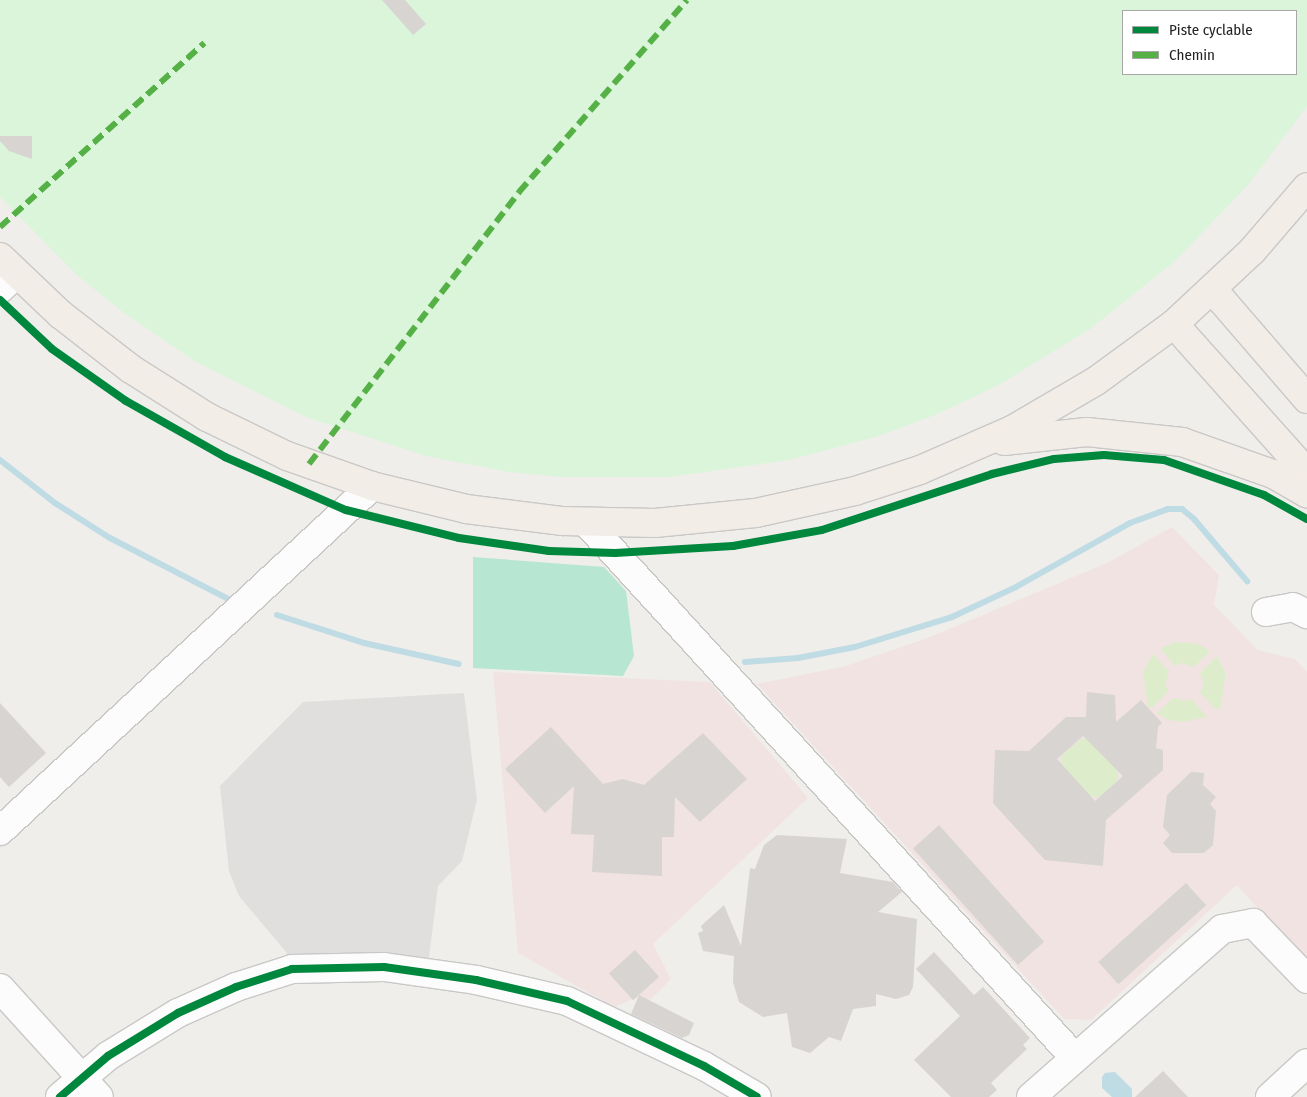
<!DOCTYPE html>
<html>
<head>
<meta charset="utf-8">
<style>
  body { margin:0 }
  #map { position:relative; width:1307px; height:1097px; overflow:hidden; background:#f0eeeb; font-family:"Fira Sans Condensed",sans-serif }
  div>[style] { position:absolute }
  .commercial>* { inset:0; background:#f1e3e1 }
  .grass>* { inset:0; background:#ddeccb }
  .park>* { inset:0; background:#daf5da }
  .pitch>* { inset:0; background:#b7e6d2 }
  .parking>* { inset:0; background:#e0dfde }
  .water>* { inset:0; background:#bfdbe3 }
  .stream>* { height:6px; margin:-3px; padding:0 3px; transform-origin:3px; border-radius:3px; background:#bfdbe3 }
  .building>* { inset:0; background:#d7d4d2; transform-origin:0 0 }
  .roads { filter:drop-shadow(1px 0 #c9c8c7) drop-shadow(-1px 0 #c9c8c7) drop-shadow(0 1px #c9c8c7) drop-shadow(0 -1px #c9c8c7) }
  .minor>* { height:28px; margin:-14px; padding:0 14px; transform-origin:14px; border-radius:14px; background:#fdfcfc }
  .major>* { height:28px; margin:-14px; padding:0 14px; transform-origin:14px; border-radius:14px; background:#f3ede7 }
  .quiet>* { height:6px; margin-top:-3px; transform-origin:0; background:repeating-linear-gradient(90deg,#55b145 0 12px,transparent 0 18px) }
  .cycleway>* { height:8px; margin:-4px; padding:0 4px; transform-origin:4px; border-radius:4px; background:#00873e }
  span { translate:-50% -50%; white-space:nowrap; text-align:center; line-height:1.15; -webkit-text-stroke:4px #fff; paint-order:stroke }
  .legend { position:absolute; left:1122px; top:10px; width:175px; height:65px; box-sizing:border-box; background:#fff; border:1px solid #a7a7a7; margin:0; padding:6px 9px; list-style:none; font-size:15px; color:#222 }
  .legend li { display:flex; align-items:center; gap:10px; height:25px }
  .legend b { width:25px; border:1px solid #a7a7a7 }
</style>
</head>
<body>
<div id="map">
  <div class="commercial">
    <div style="clip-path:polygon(1172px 527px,1219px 575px,1214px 605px,1258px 650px,1295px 659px,1307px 672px,1307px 963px,1237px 885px,1091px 1020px,1064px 1019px,757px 684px,846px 666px,930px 637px,1107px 563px)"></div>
    <div style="clip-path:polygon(493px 672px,710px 682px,808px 798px,653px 944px,671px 979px,650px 1000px,640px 996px,614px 1007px,518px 953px)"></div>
  </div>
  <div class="grass">
    <div style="clip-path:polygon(1176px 642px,1199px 644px,1210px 651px,1194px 667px,1181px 663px,1175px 666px,1160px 648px)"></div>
    <div style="clip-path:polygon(1153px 654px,1169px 672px,1165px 684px,1169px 691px,1153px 707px,1148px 707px,1143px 672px)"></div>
    <div style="clip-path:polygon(1217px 656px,1226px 674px,1220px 709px,1215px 709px,1200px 692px,1204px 685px,1200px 673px)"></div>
    <div style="clip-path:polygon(1173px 698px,1186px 701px,1192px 699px,1207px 717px,1182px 722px,1168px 720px,1157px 713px)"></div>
    <div style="clip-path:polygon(1099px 737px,1097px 750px,1105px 758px,1118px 757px,1117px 781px,1100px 797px,1075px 795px,1060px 778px,1061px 756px,1081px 739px)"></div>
  </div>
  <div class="park">
    <div style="clip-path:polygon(evenodd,0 0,1307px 0,1307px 106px,1248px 185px,1174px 262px,1090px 329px,997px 386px,935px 415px,879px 436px,789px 460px,670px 477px,560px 477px,509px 472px,426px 456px,306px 417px,196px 362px,124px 313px,78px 276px,0 197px,0 0,1123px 11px,1296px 11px,1296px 74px,1123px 74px,1123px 11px)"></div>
  </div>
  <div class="pitch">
    <div style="clip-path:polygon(473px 557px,604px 567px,626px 591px,634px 656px,623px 676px,473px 668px)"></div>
  </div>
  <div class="parking">
    <div style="clip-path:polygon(464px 693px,477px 800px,462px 861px,438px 886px,427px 973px,292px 969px,286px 952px,239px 896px,229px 871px,220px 786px,303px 702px)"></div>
  </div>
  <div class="water">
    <div style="clip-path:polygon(1115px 1072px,1132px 1089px,1132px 1097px,1112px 1097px,1102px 1088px,1102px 1077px,1105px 1073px)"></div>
  </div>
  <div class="stream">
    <div style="left:0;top:460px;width:70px;rotate:38deg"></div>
    <div style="left:55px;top:503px;width:65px;rotate:32.5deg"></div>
    <div style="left:110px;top:538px;width:135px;rotate:27.3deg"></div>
    <div style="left:277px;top:615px;width:91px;rotate:17.8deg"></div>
    <div style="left:364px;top:643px;width:97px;rotate:12.5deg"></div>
    <div style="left:745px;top:662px;width:53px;rotate:-4.3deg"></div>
    <div style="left:798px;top:658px;width:58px;rotate:-10.9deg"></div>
    <div style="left:855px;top:647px;width:102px;rotate:-17.2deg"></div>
    <div style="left:952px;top:617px;width:71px;rotate:-25.1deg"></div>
    <div style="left:1016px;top:587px;width:131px;rotate:-29.3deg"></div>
    <div style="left:1130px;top:523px;width:40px;rotate:-20.2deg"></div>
    <div style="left:1168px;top:509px;width:14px"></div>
    <div style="left:1182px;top:509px;width:16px;rotate:40deg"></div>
    <div style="left:1194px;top:519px;width:82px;rotate:49.5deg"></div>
  </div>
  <div class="building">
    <div style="clip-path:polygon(382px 0,405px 0,426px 24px,413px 35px)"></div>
    <div style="clip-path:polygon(0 136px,32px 136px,32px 159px,9px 151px,0 141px)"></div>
    <div style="clip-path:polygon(evenodd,1087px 692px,1115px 695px,1116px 722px,1141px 700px,1162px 723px,1158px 727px,1156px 748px,1163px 750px,1163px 770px,1106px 820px,1103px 866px,1045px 860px,993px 803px,995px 750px,1029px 751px,1066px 717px,1086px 717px,1087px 692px,1083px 736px,1123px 776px,1095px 801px,1057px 759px,1083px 736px)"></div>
    <div style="clip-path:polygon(0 703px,46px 753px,9px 787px,0 777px)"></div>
    <div style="clip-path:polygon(551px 727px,603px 784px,623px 779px,644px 785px,703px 733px,747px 779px,700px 822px,675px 797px,674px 837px,662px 837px,662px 876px,592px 872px,594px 835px,571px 834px,574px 786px,545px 813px,505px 769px)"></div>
    <div style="clip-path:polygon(1191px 772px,1204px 773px,1203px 785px,1216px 797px,1210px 804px,1216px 811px,1213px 845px,1204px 853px,1172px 853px,1163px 843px,1170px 835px,1163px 827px,1167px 795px)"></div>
    <div style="left:939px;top:825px;width:157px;height:35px;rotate:48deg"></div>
    <div style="clip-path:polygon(777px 835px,847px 839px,840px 873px,893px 882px,902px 892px,878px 912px,917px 919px,913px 987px,909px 995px,896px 999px,876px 994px,876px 1006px,853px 1009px,841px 1041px,829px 1037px,810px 1053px,792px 1047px,787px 1013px,763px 1017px,739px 1002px,733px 982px,734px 956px,703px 951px,698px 933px,703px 931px,701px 926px,724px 905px,741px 946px,750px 868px,755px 869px,764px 845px)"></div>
    <div style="left:1186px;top:883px;width:30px;height:118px;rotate:48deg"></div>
    <div style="left:635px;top:950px;width:36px;height:35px;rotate:48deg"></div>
    <div style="clip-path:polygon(934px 952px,974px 995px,983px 987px,1030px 1038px,1023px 1045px,1027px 1049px,991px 1083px,997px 1090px,989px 1097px,951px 1097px,914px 1060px,960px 1016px,916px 969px)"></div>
    <div style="clip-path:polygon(639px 995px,694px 1023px,689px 1035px,682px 1038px,631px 1014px)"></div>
    <div style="clip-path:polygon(1163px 1071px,1188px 1097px,1135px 1097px)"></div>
  </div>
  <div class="roads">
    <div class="minor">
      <div style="left:0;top:289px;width:22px;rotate:-43deg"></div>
      <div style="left:587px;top:523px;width:724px;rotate:47.63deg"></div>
      <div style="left:1266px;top:612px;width:27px;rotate:-10deg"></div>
      <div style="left:1293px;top:607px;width:16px;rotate:27deg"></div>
      <div style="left:0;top:831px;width:507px;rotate:-42.84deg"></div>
      <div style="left:0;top:988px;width:147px;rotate:47.8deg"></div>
      <div style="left:60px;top:1097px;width:63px;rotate:-40.5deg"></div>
      <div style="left:108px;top:1056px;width:82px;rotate:-31.6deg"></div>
      <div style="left:178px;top:1013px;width:64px;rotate:-24.1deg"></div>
      <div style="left:236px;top:987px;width:59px;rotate:-17.8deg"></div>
      <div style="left:292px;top:969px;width:92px;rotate:-1.2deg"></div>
      <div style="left:384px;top:967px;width:93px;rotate:8deg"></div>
      <div style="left:476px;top:980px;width:93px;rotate:13deg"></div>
      <div style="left:567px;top:1001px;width:152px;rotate:25.4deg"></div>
      <div style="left:704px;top:1066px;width:61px;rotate:30.3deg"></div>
      <div style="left:1031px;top:1097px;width:254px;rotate:-41.3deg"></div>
      <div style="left:1222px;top:929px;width:32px;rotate:-11deg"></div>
      <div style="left:1253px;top:923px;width:78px;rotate:46deg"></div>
      <div style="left:1270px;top:1097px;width:50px;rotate:-42.6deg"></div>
    </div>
    <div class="major">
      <div style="left:0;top:257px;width:83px;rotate:43.5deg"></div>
      <div style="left:60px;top:314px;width:90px;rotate:37.8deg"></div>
      <div style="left:131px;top:369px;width:90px;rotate:32.3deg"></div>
      <div style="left:207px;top:417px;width:89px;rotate:26deg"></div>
      <div style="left:287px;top:456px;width:90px;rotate:19.4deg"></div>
      <div style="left:372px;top:486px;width:97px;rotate:13.7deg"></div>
      <div style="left:466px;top:509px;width:98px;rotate:7.1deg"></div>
      <div style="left:563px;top:521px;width:92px;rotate:1.2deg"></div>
      <div style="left:655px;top:523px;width:101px;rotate:-5.7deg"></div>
      <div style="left:756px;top:513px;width:101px;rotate:-12.5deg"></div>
      <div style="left:855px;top:491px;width:68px;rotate:-17.9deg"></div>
      <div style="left:920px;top:470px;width:100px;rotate:-23.5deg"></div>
      <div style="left:1012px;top:430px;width:97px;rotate:-30.3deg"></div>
      <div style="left:1096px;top:381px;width:97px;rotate:-36.2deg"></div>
      <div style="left:1174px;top:324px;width:107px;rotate:-43.1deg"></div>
      <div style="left:1252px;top:251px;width:84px;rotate:-49.3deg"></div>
      <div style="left:1213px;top:290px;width:144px;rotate:49.2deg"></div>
      <div style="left:1174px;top:324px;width:200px;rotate:48.2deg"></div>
      <div style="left:1004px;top:441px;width:83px;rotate:-6.2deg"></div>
      <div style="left:1087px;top:432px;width:96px;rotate:6deg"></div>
      <div style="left:1182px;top:442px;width:96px;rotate:19.4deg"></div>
      <div style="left:1273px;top:474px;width:39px;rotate:30deg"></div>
    </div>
  </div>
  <div class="quiet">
    <div style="left:0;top:227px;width:275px;rotate:-42deg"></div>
    <div style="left:309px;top:464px;width:344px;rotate:-52.3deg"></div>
    <div style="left:519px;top:192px;width:255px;rotate:-48.8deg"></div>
  </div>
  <div class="cycleway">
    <div style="left:0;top:300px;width:71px;rotate:43.3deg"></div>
    <div style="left:52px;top:349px;width:90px;rotate:35.1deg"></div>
    <div style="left:126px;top:401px;width:114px;rotate:29.5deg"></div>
    <div style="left:225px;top:457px;width:132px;rotate:23.7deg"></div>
    <div style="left:346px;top:510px;width:116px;rotate:13.9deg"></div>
    <div style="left:459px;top:538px;width:91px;rotate:8.2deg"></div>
    <div style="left:549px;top:551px;width:66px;rotate:1.7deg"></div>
    <div style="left:615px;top:553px;width:118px;rotate:-3.4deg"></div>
    <div style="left:733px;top:546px;width:90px;rotate:-10.2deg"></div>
    <div style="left:822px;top:530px;width:179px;rotate:-18.2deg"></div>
    <div style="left:992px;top:474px;width:64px;rotate:-13.6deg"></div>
    <div style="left:1054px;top:459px;width:50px;rotate:-4.6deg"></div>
    <div style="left:1104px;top:455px;width:60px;rotate:4.8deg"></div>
    <div style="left:1164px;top:460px;width:106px;rotate:19.3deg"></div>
    <div style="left:1264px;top:495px;width:49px;rotate:29.2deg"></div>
    <div style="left:60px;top:1097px;width:63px;rotate:-40.5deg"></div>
    <div style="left:108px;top:1056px;width:82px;rotate:-31.6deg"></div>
    <div style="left:178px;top:1013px;width:64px;rotate:-24.1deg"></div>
    <div style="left:236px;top:987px;width:59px;rotate:-17.8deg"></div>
    <div style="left:292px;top:969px;width:92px;rotate:-1.2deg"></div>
    <div style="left:384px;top:967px;width:93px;rotate:8deg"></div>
    <div style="left:476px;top:980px;width:93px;rotate:13deg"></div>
    <div style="left:567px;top:1001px;width:152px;rotate:25.4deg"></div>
    <div style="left:704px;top:1066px;width:61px;rotate:30.3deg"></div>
  </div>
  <ul class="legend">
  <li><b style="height:6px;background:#00873e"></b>Piste cyclable</li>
  <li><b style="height:6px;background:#55b145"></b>Chemin</li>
  </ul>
</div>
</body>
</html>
